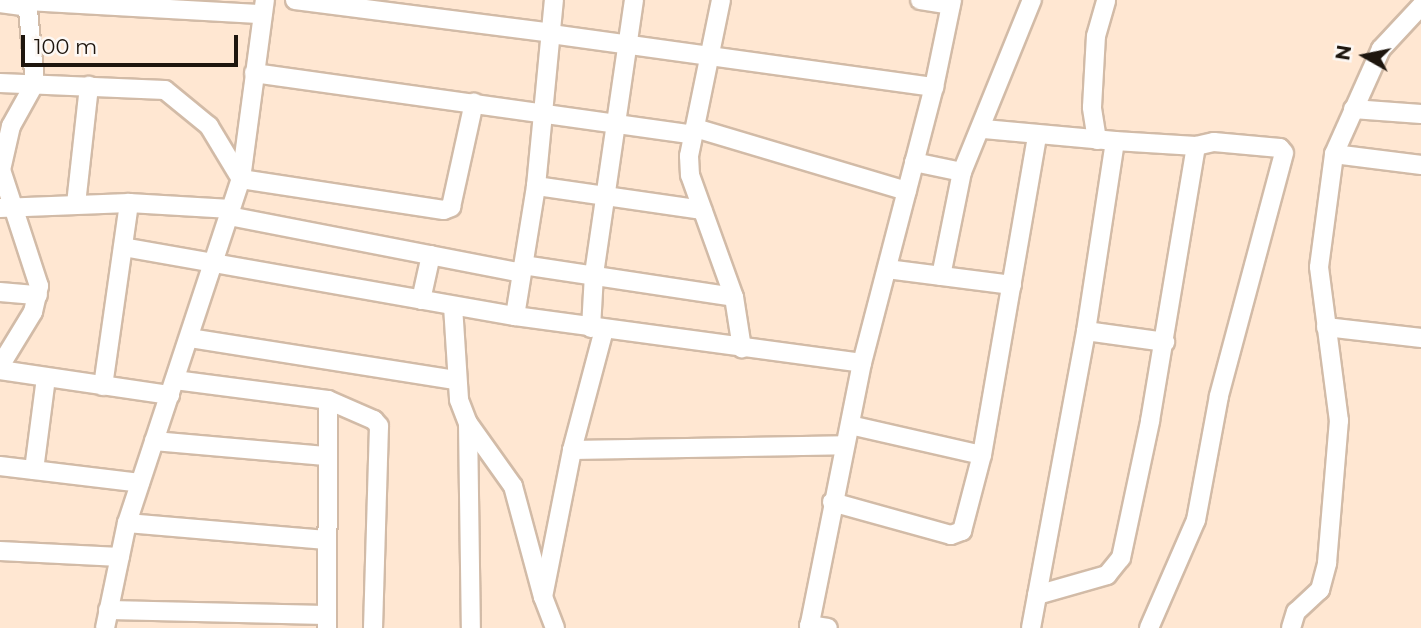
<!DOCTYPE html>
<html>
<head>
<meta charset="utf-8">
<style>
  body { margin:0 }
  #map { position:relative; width:1421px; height:628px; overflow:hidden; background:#ffe7d2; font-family:Montserrat,sans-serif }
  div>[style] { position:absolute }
  .roads { filter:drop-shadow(2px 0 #d2bba7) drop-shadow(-2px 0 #d2bba7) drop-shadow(0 2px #d2bba7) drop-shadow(0 -2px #d2bba7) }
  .minor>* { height:18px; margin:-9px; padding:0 9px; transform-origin:9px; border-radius:9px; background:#fff }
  span { translate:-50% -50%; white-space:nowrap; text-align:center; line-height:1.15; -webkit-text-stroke:6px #fdf8f4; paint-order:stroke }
  .north { position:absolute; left:1330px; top:21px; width:70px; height:70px; -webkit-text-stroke:5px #fdf8f4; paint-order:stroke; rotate:279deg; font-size:19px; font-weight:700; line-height:28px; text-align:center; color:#1e160e }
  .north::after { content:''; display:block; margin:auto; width:24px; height:32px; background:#1e160e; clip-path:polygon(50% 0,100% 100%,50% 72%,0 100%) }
  .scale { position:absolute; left:21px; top:35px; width:217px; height:32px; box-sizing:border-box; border:4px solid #1e160e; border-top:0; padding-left:9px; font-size:21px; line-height:24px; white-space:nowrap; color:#1e160e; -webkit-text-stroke:5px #fdf8f4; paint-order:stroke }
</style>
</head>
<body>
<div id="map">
  <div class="roads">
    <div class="minor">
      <div style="left:27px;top:0;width:83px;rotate:84.5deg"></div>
      <div style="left:295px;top:0;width:258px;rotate:7.3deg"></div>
      <div style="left:721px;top:0;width:159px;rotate:101.6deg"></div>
      <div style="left:689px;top:156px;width:19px;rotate:87deg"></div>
      <div style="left:690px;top:175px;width:130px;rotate:70.2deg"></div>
      <div style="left:734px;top:297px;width:52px;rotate:81.1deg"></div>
      <div style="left:920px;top:0;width:31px;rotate:9deg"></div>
      <div style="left:27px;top:1px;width:236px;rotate:3.2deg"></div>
      <div style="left:0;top:3px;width:28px;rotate:8deg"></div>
      <div style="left:551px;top:34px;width:387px;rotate:7.9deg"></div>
      <div style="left:254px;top:73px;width:443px;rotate:8deg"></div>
      <div style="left:0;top:83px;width:165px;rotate:2.4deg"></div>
      <div style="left:165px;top:90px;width:57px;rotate:39.3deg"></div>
      <div style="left:209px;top:126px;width:62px;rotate:58.9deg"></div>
      <div style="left:241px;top:179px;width:205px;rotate:8.7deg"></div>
      <div style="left:444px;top:210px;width:8px;rotate:-23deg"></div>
      <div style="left:451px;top:207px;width:107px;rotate:-77.6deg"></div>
      <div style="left:1353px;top:109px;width:68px;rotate:4.2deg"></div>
      <div style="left:695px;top:128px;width:221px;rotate:16.6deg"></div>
      <div style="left:984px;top:129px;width:132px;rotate:5.2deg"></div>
      <div style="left:1115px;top:141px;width:81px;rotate:3.5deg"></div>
      <div style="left:1196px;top:146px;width:18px;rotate:-13deg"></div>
      <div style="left:1214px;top:142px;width:66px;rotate:5.2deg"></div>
      <div style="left:1280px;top:148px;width:6px;rotate:51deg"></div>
      <div style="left:1284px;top:153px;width:252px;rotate:105deg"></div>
      <div style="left:1219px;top:396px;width:126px;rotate:100.5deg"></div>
      <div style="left:1196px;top:520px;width:118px;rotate:113.5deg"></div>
      <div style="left:1097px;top:140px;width:33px;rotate:-99deg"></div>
      <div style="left:1092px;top:107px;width:71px;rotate:-86.8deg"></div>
      <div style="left:1096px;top:36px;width:37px;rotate:-74deg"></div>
      <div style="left:1334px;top:154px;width:88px;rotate:7.2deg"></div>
      <div style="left:914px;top:162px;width:49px;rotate:11.8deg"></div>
      <div style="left:536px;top:186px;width:168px;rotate:8.2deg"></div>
      <div style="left:76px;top:204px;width:119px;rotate:-83.7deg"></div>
      <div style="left:0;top:208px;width:129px;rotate:-2.2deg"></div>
      <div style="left:129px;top:203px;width:102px;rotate:3.4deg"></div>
      <div style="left:229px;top:216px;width:298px;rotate:11deg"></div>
      <div style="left:123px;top:247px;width:398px;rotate:10deg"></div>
      <div style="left:515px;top:316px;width:350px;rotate:7.7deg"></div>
      <div style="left:523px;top:265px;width:213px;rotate:8.6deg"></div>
      <div style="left:887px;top:269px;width:126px;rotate:7.3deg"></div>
      <div style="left:941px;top:276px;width:106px;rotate:-78.6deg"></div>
      <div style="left:962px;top:172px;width:186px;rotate:-67.9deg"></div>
      <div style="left:0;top:292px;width:38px;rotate:5deg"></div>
      <div style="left:421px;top:300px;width:46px;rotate:-77.5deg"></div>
      <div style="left:453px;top:306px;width:94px;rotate:86.3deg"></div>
      <div style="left:459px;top:400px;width:25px;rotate:69deg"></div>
      <div style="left:468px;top:423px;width:77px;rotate:54.5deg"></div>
      <div style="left:513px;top:486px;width:115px;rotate:74.9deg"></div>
      <div style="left:515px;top:316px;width:132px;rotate:-80.8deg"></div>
      <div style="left:536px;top:186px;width:187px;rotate:-84.5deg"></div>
      <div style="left:1326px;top:327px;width:96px;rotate:6.6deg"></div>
      <div style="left:591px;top:328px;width:54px;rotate:-86.8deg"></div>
      <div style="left:594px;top:274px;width:277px;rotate:-81.7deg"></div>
      <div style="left:1086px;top:331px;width:80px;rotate:7.9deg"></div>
      <div style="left:190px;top:338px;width:269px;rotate:9deg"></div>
      <div style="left:0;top:366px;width:63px;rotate:-58.6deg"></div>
      <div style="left:33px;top:312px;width:27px;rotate:-77deg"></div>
      <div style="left:39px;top:286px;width:122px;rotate:-108.1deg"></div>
      <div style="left:1px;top:170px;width:45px;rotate:-77.2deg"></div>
      <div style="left:11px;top:126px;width:49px;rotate:-60.8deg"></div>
      <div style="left:0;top:370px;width:172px;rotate:8.4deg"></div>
      <div style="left:175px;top:380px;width:154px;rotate:7.4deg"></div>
      <div style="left:328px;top:400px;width:50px;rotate:23.5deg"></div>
      <div style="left:374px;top:420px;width:8px;rotate:50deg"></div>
      <div style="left:379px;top:426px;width:202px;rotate:91.7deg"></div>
      <div style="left:103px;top:386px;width:185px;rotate:-81.9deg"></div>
      <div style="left:468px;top:423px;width:205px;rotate:89.2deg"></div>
      <div style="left:850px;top:425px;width:135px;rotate:12.8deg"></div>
      <div style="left:154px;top:441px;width:172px;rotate:5deg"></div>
      <div style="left:572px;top:450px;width:273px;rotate:-1deg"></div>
      <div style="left:0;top:466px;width:141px;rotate:6.9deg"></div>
      <div style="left:34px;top:470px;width:93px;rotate:-82.6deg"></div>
      <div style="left:832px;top:502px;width:123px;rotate:15.5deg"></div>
      <div style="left:951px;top:535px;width:12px;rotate:-20deg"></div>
      <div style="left:962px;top:531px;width:79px;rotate:-75.3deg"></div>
      <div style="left:982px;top:455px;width:323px;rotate:-80.2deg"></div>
      <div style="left:127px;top:523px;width:200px;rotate:4.9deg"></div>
      <div style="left:0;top:551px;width:120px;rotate:2.9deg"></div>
      <div style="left:1037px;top:595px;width:73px;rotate:-15.9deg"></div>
      <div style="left:1107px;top:575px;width:22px;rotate:-51deg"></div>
      <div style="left:1121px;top:558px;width:140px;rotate:-78deg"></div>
      <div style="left:1150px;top:421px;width:279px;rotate:-80.5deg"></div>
      <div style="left:108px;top:610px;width:219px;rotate:1.3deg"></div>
      <div style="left:809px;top:625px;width:19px;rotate:9deg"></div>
      <div style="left:105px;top:628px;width:107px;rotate:-78.2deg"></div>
      <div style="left:127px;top:523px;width:362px;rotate:-71.7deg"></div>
      <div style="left:241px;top:179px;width:181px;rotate:-82.4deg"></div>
      <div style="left:327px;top:628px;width:228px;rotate:-89.7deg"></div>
      <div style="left:555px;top:628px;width:33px;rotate:-111deg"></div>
      <div style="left:543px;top:597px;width:150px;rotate:-78.8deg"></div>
      <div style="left:572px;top:450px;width:124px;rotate:-75.1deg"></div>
      <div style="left:809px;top:628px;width:270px;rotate:-78.7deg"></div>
      <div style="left:862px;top:363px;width:285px;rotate:-75.4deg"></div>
      <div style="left:934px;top:87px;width:89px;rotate:-78.3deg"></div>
      <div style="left:1031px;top:628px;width:302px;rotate:-79.5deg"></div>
      <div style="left:1086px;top:331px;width:192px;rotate:-81.3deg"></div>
      <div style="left:1291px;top:628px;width:17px;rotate:-73deg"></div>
      <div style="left:1296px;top:612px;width:33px;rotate:-43deg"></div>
      <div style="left:1320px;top:590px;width:28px;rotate:-75deg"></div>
      <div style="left:1327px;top:563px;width:143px;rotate:-85.2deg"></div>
      <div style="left:1339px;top:421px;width:155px;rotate:-97.4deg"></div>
      <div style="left:1319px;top:267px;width:114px;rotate:-82.4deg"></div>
      <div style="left:1334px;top:154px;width:115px;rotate:-65.9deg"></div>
      <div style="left:1381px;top:49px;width:59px;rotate:-47.1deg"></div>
    </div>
  </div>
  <div class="north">N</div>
  <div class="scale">100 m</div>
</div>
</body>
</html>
